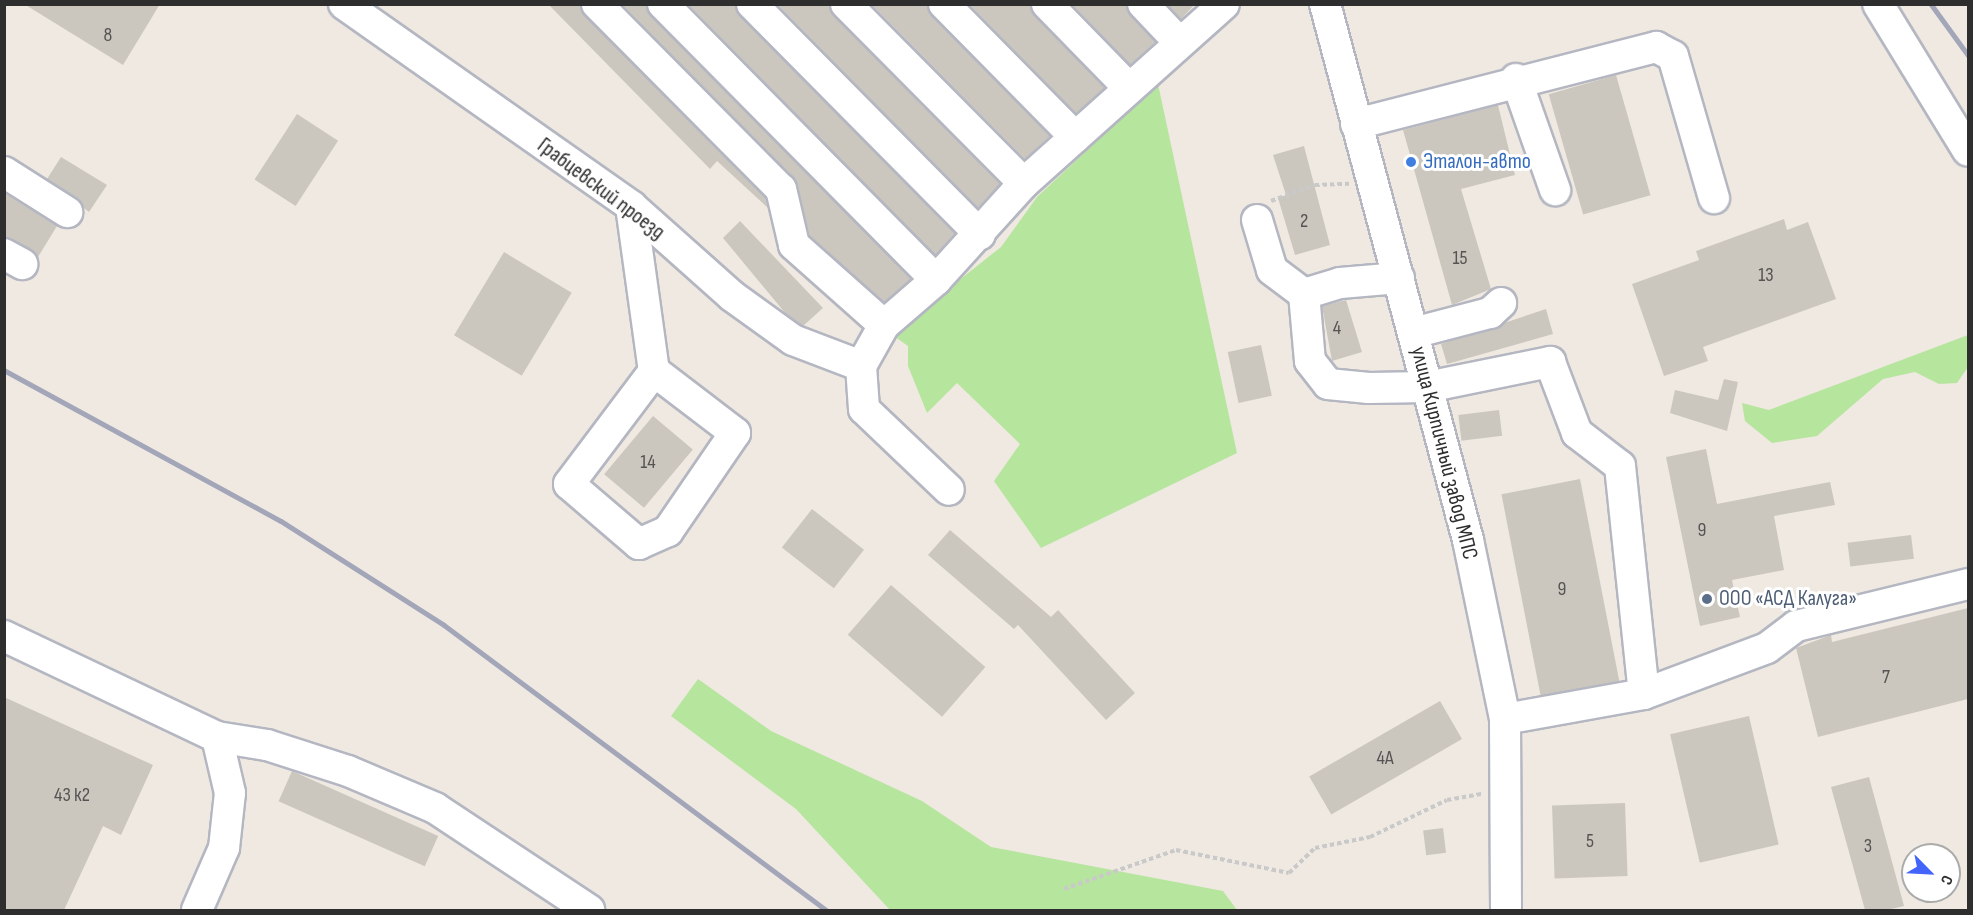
<!DOCTYPE html>
<html>
<head>
<meta charset="utf-8">
<style>
  body { margin:0 }
  #map { position:relative; width:1973px; height:915px; overflow:hidden; background:#efe9e1; font-family:"Sofia Sans Condensed",sans-serif }
  div>[style] { position:absolute }
  .green>* { inset:0; background:#b6e59e }
  .building>* { inset:0; background:#cbc7bf; transform-origin:0 0 }
  .path>* { height:4px; margin-top:-2px; transform-origin:0; background:repeating-linear-gradient(90deg,#c9c9c9 0 4.5px,transparent 0 7.5px) }
  .roads { filter:drop-shadow(2px 0 #b4b7c1) drop-shadow(-2px 0 #b4b7c1) drop-shadow(0 2px #b4b7c1) drop-shadow(0 -2px #b4b7c1) }
  .minor>* { height:30px; margin:-15px; padding:0 15px; transform-origin:15px; border-radius:15px; background:#fff }
  .rail>* { height:4.5px; margin:-2.25px; padding:0 2.25px; transform-origin:2.25px; border-radius:2.25px; background:#a3a6b8 }
  .dots>* { width:16px; height:16px; translate:-50% -50%; box-sizing:border-box; border:3px solid #fff; border-radius:50% }
  span { translate:-50% -50%; white-space:nowrap; text-align:center; line-height:1.15; -webkit-text-stroke:6px #fff; paint-order:stroke }
  .number-label { font-size:20px; color:#555452 }
  .number-label span { -webkit-text-stroke-width:0 }
  .shop-label { font-size:22px; color:#366cbe }
  .left { translate:0 -50%; text-align:left }
  .street-label { font-size:22px; color:#2e2e2e }
  .service-label { font-size:22px; color:#4e5e75 }
  .frame { position:absolute; inset:0; border:6px solid #2e2e2e; pointer-events:none }
  .north { position:absolute; left:1901px; top:843px; width:60px; height:60px; box-sizing:border-box; background:#fff; border:2px solid #ababab; border-radius:50%; rotate:114deg; font-size:16px; font-weight:700; line-height:24px; text-align:center; color:#2e2e2e }
  .north::after { content:''; display:block; margin:auto; width:21px; height:27px; background:#4264fb; clip-path:polygon(50% 0,100% 100%,50% 72%,0 100%) }
</style>
</head>
<body>
<div id="map">
  <div class="green">
    <div style="clip-path:polygon(1158px 84px,1237px 453px,1041px 548px,994px 481px,1020px 444px,957px 383px,927px 413px,908px 366px,908px 346px,891px 334px,1001px 247px,1037px 197px)"></div>
    <div style="clip-path:polygon(1968px 335px,1968px 367px,1957px 383px,1939px 384px,1915px 372px,1883px 379px,1817px 436px,1772px 443px,1745px 421px,1742px 403px,1769px 410px)"></div>
    <div style="clip-path:polygon(698px 679px,771px 731px,922px 801px,991px 847px,1223px 891px,1237px 910px,890px 910px,796px 809px,671px 716px)"></div>
  </div>
  <div class="building">
    <div style="clip-path:polygon(24px 4px,160px 4px,123px 65px)"></div>
    <div style="clip-path:polygon(548px 4px,580px 4px,585px 16px,765px 198px,768px 208px,717px 161px,710px 169px)"></div>
    <div style="clip-path:polygon(622px 4px,646px 4px,651px 16px,911px 279px,884px 302px,810px 236px,793px 177px)"></div>
    <div style="clip-path:polygon(688px 4px,735px 4px,740px 16px,955px 233px,935px 255px)"></div>
    <div style="clip-path:polygon(777px 4px,829px 4px,834px 16px,1000px 184px,978px 208px)"></div>
    <div style="clip-path:polygon(871px 4px,927px 4px,932px 16px,1050px 136px,1025px 159px)"></div>
    <div style="clip-path:polygon(969px 4px,1030px 4px,1035px 16px,1105px 88px,1076px 113px)"></div>
    <div style="clip-path:polygon(1072px 4px,1126px 4px,1155px 42px,1130px 65px)"></div>
    <div style="clip-path:polygon(1167px 4px,1195px 4px,1181px 19px)"></div>
    <div style="left:1616px;top:75px;width:125px;height:70px;rotate:74deg"></div>
    <div style="clip-path:polygon(1498px 105px,1515px 175px,1461px 189px,1491px 289px,1452px 305px,1403px 130px)"></div>
    <div style="left:297px;top:114px;width:49px;height:78px;rotate:33deg"></div>
    <div style="clip-path:polygon(1304px 146px,1330px 245px,1295px 255px,1278px 198px,1286px 195px,1273px 155px)"></div>
    <div style="clip-path:polygon(61px 157px,107px 185px,89px 212px,47px 179px)"></div>
    <div style="clip-path:polygon(4px 193px,57px 226px,38px 257px,4px 237px)"></div>
    <div style="clip-path:polygon(1784px 219px,1787px 230px,1808px 222px,1836px 299px,1703px 347px,1708px 361px,1664px 376px,1632px 284px,1699px 260px,1696px 251px)"></div>
    <div style="clip-path:polygon(740px 221px,823px 308px,803px 326px,786px 314px,723px 238px)"></div>
    <div style="left:504px;top:252px;width:79px;height:97px;rotate:31deg"></div>
    <div style="clip-path:polygon(1346px 300px,1362px 352px,1332px 361px,1322px 306px)"></div>
    <div style="clip-path:polygon(1546px 309px,1553px 334px,1447px 364px,1441px 344px)"></div>
    <div style="left:1261px;top:345px;width:52px;height:34px;rotate:78deg"></div>
    <div style="clip-path:polygon(1724px 379px,1738px 382px,1727px 431px,1670px 413px,1675px 390px,1718px 400px)"></div>
    <div style="left:1499px;top:410px;width:26px;height:41px;rotate:83deg"></div>
    <div style="left:653px;top:416px;width:52px;height:76px;rotate:40deg"></div>
    <div style="clip-path:polygon(1706px 449px,1717px 504px,1830px 482px,1835px 505px,1774px 516px,1784px 570px,1732px 580px,1740px 617px,1700px 626px,1666px 457px)"></div>
    <div style="left:1580px;top:479px;width:206px;height:80px;rotate:79deg"></div>
    <div style="left:812px;top:509px;width:66px;height:49px;rotate:38deg"></div>
    <div style="clip-path:polygon(950px 530px,1051px 617px,1058px 610px,1135px 693px,1106px 720px,1018px 625px,1014px 629px,928px 555px)"></div>
    <div style="left:1911px;top:535px;width:24px;height:64px;rotate:83deg"></div>
    <div style="left:891px;top:585px;width:125px;height:66px;rotate:41deg"></div>
    <div style="clip-path:polygon(1968px 608px,1968px 699px,1818px 737px,1796px 648px,1831px 635px,1832px 642px)"></div>
    <div style="clip-path:polygon(4px 697px,153px 765px,121px 835px,103px 826px,64px 910px,4px 910px)"></div>
    <div style="left:1440px;top:701px;width:44px;height:151px;rotate:60deg"></div>
    <div style="left:1749px;top:716px;width:132px;height:81px;rotate:77deg"></div>
    <div style="left:292px;top:771px;width:160px;height:33px;rotate:24deg"></div>
    <div style="clip-path:polygon(1869px 777px,1904px 906px,1887px 910px,1865px 910px,1831px 787px)"></div>
    <div style="left:1625px;top:803px;width:73px;height:73px;rotate:88deg"></div>
    <div style="left:1443px;top:828px;width:25px;height:20px;rotate:83deg"></div>
  </div>
  <div class="path">
    <div style="left:1271px;top:201px;width:47px;rotate:-20deg"></div>
    <div style="left:1315px;top:185px;width:34px;rotate:-2deg"></div>
    <div style="left:1064px;top:889px;width:119px;rotate:-19.2deg"></div>
    <div style="left:1176px;top:850px;width:115px;rotate:11.5deg"></div>
    <div style="left:1289px;top:873px;width:36px;rotate:-44deg"></div>
    <div style="left:1315px;top:848px;width:56px;rotate:-11.3deg"></div>
    <div style="left:1370px;top:837px;width:85px;rotate:-25.7deg"></div>
    <div style="left:1447px;top:800px;width:36px;rotate:-10deg"></div>
  </div>
  <div class="roads">
    <div class="minor">
      <div style="left:344px;top:4px;width:351px;rotate:35.1deg"></div>
      <div style="left:631px;top:206px;width:135px;rotate:41.7deg"></div>
      <div style="left:732px;top:296px;width:75px;rotate:35.8deg"></div>
      <div style="left:793px;top:340px;width:73px;rotate:20.9deg"></div>
      <div style="left:597px;top:4px;width:261px;rotate:45.2deg"></div>
      <div style="left:781px;top:189px;width:57px;rotate:76.9deg"></div>
      <div style="left:794px;top:245px;width:120px;rotate:41.6deg"></div>
      <div style="left:884px;top:325px;width:69px;rotate:-40.9deg"></div>
      <div style="left:936px;top:280px;width:131px;rotate:-47.8deg"></div>
      <div style="left:1024px;top:183px;width:268px;rotate:-41.8deg"></div>
      <div style="left:663px;top:4px;width:388px;rotate:45.3deg"></div>
      <div style="left:752px;top:4px;width:324px;rotate:45.3deg"></div>
      <div style="left:846px;top:4px;width:252px;rotate:45.2deg"></div>
      <div style="left:944px;top:4px;width:187px;rotate:45.4deg"></div>
      <div style="left:1047px;top:4px;width:117px;rotate:45.7deg"></div>
      <div style="left:1143px;top:4px;width:52px;rotate:46.5deg"></div>
      <div style="left:1325px;top:4px;width:555px;rotate:75.06deg"></div>
      <div style="left:1468px;top:540px;width:183px;rotate:78.3deg"></div>
      <div style="left:1505px;top:719px;width:191px;rotate:89.7deg"></div>
      <div style="left:1878px;top:4px;width:172px;rotate:58.5deg"></div>
      <div style="left:1516px;top:79px;width:118px;rotate:70.6deg"></div>
      <div style="left:1356px;top:124px;width:310px;rotate:-14.4deg"></div>
      <div style="left:1656px;top:47px;width:19px;rotate:28deg"></div>
      <div style="left:1673px;top:56px;width:148px;rotate:73.9deg"></div>
      <div style="left:4px;top:172px;width:75px;rotate:32.4deg"></div>
      <div style="left:631px;top:206px;width:167px;rotate:82.1deg"></div>
      <div style="left:654px;top:371px;width:102px;rotate:37.4deg"></div>
      <div style="left:735px;top:433px;width:119px;rotate:124.4deg"></div>
      <div style="left:668px;top:531px;width:32px;rotate:156deg"></div>
      <div style="left:639px;top:544px;width:92px;rotate:-139.4deg"></div>
      <div style="left:569px;top:484px;width:141px;rotate:-53deg"></div>
      <div style="left:1257px;top:220px;width:52px;rotate:73.3deg"></div>
      <div style="left:1272px;top:270px;width:40px;rotate:37deg"></div>
      <div style="left:4px;top:254px;width:21px;rotate:29deg"></div>
      <div style="left:1399px;top:278px;width:59px;rotate:175.2deg"></div>
      <div style="left:1340px;top:283px;width:38px;rotate:163deg"></div>
      <div style="left:1304px;top:294px;width:67px;rotate:84.9deg"></div>
      <div style="left:1310px;top:361px;width:29px;rotate:52deg"></div>
      <div style="left:1328px;top:384px;width:41px;rotate:5.6deg"></div>
      <div style="left:1369px;top:388px;width:58px;rotate:-1deg"></div>
      <div style="left:1427px;top:387px;width:126px;rotate:-11.5deg"></div>
      <div style="left:1550px;top:362px;width:76px;rotate:69.2deg"></div>
      <div style="left:1577px;top:433px;width:54px;rotate:37.5deg"></div>
      <div style="left:1620px;top:466px;width:229px;rotate:84deg"></div>
      <div style="left:884px;top:325px;width:47px;rotate:119.3deg"></div>
      <div style="left:861px;top:366px;width:43px;rotate:86deg"></div>
      <div style="left:864px;top:409px;width:117px;rotate:43.6deg"></div>
      <div style="left:1413px;top:333px;width:80px;rotate:-14.6deg"></div>
      <div style="left:1490px;top:313px;width:15px;rotate:-42deg"></div>
      <div style="left:4px;top:636px;width:236px;rotate:25.4deg"></div>
      <div style="left:1505px;top:719px;width:141px;rotate:-10.2deg"></div>
      <div style="left:1644px;top:694px;width:131px;rotate:-20.5deg"></div>
      <div style="left:1767px;top:648px;width:36px;rotate:-37deg"></div>
      <div style="left:1796px;top:626px;width:177px;rotate:-13.7deg"></div>
      <div style="left:197px;top:910px;width:68px;rotate:-66.5deg"></div>
      <div style="left:224px;top:848px;width:55px;rotate:-83.8deg"></div>
      <div style="left:230px;top:793px;width:57px;rotate:-103.1deg"></div>
      <div style="left:217px;top:737px;width:51px;rotate:9.1deg"></div>
      <div style="left:267px;top:745px;width:85px;rotate:17.8deg"></div>
      <div style="left:348px;top:771px;width:95px;rotate:23deg"></div>
      <div style="left:435px;top:808px;width:185px;rotate:33.5deg"></div>
    </div>
  </div>
  <div class="rail">
    <div style="left:1931px;top:4px;width:63px;rotate:54deg"></div>
    <div style="left:4px;top:370px;width:315px;rotate:28.6deg"></div>
    <div style="left:281px;top:521px;width:193px;rotate:32.5deg"></div>
    <div style="left:444px;top:625px;width:477px;rotate:36.7deg"></div>
  </div>
  <div class="dots">
    <div style="left:1411px;top:162px;background:#3f7fe0"></div>
    <div style="left:1707px;top:599px;background:#5c6f8a"></div>
  </div>
  <div class="number-label">
    <span style="left:108px;top:35px">8</span>
    <span style="left:1304px;top:221px">2</span>
    <span style="left:1460px;top:258px">15</span>
    <span style="left:1766px;top:275px">13</span>
    <span style="left:1337px;top:328px">4</span>
    <span style="left:648px;top:462px">14</span>
    <span style="left:1702px;top:530px">9</span>
    <span style="left:1562px;top:589px">9</span>
    <span style="left:1886px;top:677px">7</span>
    <span style="left:1385px;top:758px">4А</span>
    <span style="left:72px;top:795px">43 к2</span>
    <span style="left:1590px;top:841px">5</span>
    <span style="left:1868px;top:846px">3</span>
  </div>
  <div class="shop-label">
    <span class="left" style="left:1423px;top:162px">Эталон-авто</span>
  </div>
  <div class="street-label">
    <span style="left:601px;top:189px;rotate:37deg">Грабцевский проезд</span>
    <span style="left:1444px;top:453px;rotate:76deg">улица Кирпичный завод МПС</span>
  </div>
  <div class="service-label">
    <span class="left" style="left:1719px;top:599px">ООО «АСД Калуга»</span>
  </div>
  <div class="frame"></div>
  <div class="north">С</div>
</div>
</body>
</html>
